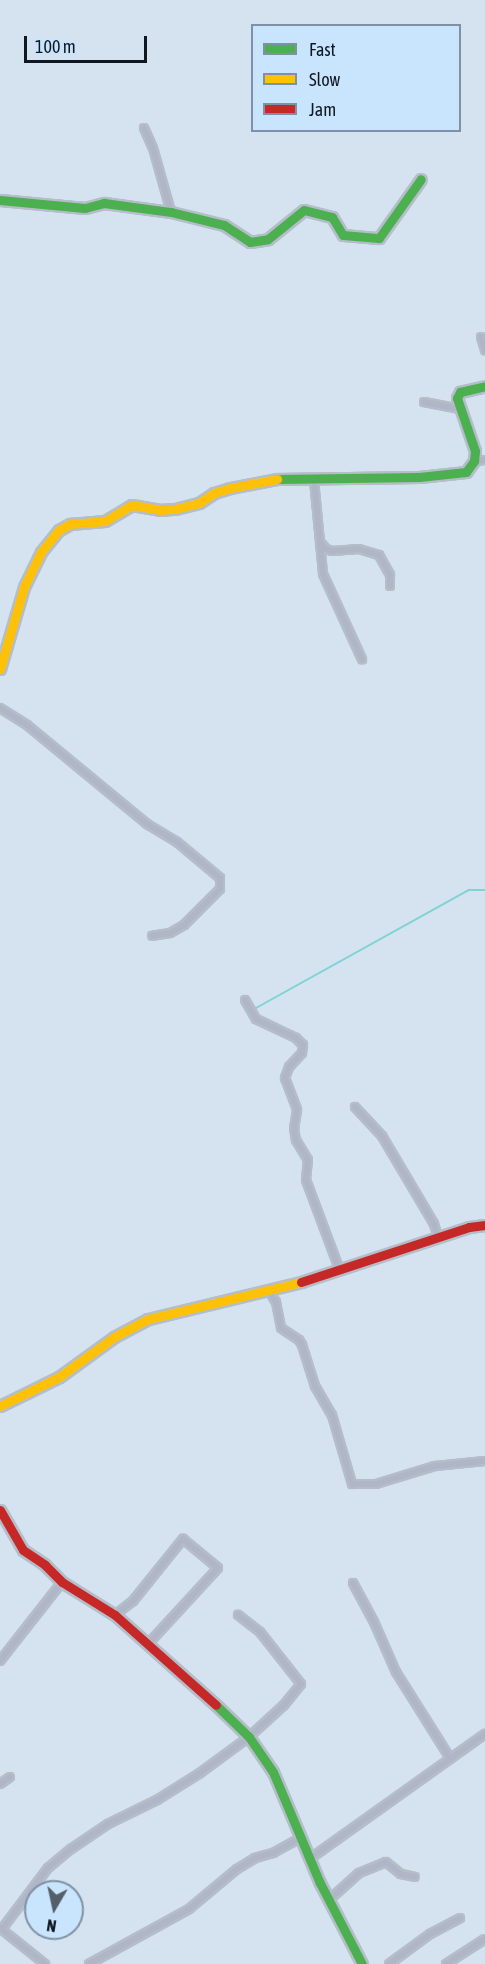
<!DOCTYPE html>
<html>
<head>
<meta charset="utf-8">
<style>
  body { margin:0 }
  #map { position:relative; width:485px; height:1964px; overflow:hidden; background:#d5e3f1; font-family:"Asap Condensed",sans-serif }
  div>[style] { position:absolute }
  .stream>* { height:2px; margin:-1px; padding:0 1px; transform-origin:1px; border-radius:1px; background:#7ed4d2 }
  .roads { filter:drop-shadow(2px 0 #b4bec9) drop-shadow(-2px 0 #b4bec9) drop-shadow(0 2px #b4bec9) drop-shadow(0 -2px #b4bec9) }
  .street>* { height:6px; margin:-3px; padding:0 3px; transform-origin:3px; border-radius:3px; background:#b0b6c7 }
  .fast>* { height:9px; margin:-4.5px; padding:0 4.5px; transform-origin:4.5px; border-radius:4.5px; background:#4caf50 }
  .slow>* { height:9px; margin:-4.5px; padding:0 4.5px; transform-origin:4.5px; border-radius:4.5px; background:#ffc107 }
  .jam>* { height:9px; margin:-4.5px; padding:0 4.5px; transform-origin:4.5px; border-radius:4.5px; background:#c62828 }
  span { translate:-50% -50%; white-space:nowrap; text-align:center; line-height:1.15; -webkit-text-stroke:6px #c9e4fd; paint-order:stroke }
  .legend { position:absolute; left:251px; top:24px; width:210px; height:108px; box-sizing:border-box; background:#c9e4fd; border:2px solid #7f92a5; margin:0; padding:8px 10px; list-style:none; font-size:18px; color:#0f1821 }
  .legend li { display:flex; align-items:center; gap:12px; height:30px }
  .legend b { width:30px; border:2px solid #7f92a5 }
  .north { position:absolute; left:24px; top:1880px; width:60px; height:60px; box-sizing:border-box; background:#c9e4fd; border:2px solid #7f92a5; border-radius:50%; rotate:189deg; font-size:16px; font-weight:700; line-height:24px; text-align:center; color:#0f1821 }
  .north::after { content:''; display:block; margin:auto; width:21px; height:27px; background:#545f6a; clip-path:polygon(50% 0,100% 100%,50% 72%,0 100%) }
  .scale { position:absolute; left:24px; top:36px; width:123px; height:27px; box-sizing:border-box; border:3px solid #0f1821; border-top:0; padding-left:8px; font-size:18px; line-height:21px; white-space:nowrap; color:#0f1821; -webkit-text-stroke:4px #c9e4fd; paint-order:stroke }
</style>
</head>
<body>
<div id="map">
  <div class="stream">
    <div style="left:256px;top:1008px;width:244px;rotate:-29deg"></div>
    <div style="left:469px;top:890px;width:16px"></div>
  </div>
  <div class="roads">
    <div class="street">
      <div style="left:144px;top:128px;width:22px;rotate:66deg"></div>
      <div style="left:153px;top:148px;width:66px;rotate:74.3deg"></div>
      <div style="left:481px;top:337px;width:14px;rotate:73deg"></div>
      <div style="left:424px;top:402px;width:38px;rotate:11deg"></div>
      <div style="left:474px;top:461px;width:11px;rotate:-5deg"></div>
      <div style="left:314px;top:480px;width:94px;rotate:84.5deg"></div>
      <div style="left:323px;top:574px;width:94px;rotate:65.4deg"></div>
      <div style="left:320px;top:542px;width:9px;rotate:49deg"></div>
      <div style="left:326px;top:549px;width:6px;rotate:18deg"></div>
      <div style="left:332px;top:551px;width:27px;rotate:-4deg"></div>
      <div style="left:359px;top:549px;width:21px;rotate:17deg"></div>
      <div style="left:379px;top:555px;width:23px;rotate:61deg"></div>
      <div style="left:390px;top:575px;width:11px;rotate:90deg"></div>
      <div style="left:0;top:708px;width:32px;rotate:32deg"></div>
      <div style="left:27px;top:725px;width:156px;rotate:39.5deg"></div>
      <div style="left:147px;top:824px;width:35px;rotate:31deg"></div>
      <div style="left:177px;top:842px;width:56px;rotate:39.9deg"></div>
      <div style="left:220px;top:878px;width:11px;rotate:90deg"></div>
      <div style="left:220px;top:889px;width:51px;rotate:135deg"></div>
      <div style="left:184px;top:925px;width:16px;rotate:150deg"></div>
      <div style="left:170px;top:933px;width:18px;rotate:171deg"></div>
      <div style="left:245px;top:1000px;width:22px;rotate:60deg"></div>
      <div style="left:256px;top:1019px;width:44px;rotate:25.4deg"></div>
      <div style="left:296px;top:1038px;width:10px;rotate:45deg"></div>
      <div style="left:303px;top:1045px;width:8px;rotate:97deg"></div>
      <div style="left:302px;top:1053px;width:19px;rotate:133deg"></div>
      <div style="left:289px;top:1067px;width:12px;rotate:110deg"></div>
      <div style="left:285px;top:1078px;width:34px;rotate:69deg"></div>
      <div style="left:297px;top:1110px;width:18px;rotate:99deg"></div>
      <div style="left:294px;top:1128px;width:12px;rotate:81deg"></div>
      <div style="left:296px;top:1140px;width:23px;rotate:59deg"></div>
      <div style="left:308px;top:1160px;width:20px;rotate:96deg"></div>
      <div style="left:306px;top:1180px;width:97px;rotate:69.5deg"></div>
      <div style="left:355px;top:1107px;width:40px;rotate:47deg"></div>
      <div style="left:382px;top:1136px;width:102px;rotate:59.4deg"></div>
      <div style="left:434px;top:1224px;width:14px;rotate:73deg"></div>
      <div style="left:269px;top:1291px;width:13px;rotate:58deg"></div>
      <div style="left:276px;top:1302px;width:26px;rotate:79deg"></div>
      <div style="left:281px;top:1328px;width:22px;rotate:34deg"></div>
      <div style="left:299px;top:1340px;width:6px;rotate:59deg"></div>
      <div style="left:302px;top:1345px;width:43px;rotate:72.4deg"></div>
      <div style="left:315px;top:1386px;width:34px;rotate:60deg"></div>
      <div style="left:332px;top:1415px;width:72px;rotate:73.8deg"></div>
      <div style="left:352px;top:1484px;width:24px"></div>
      <div style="left:376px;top:1484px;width:62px;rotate:-17deg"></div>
      <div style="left:435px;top:1466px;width:50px;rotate:-5.7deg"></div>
      <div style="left:353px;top:1583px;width:44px;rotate:61.7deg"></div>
      <div style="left:374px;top:1622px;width:55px;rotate:66.3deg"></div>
      <div style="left:396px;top:1672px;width:102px;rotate:57.9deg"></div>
      <div style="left:115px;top:1615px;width:23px;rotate:-38deg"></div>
      <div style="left:133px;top:1601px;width:80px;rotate:-51.1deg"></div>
      <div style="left:183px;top:1539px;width:45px;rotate:39.6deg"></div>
      <div style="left:218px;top:1568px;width:102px;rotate:132.6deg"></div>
      <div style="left:0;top:1661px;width:100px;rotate:-51.9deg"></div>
      <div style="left:0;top:1784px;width:12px;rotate:-35deg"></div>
      <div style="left:311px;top:1858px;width:214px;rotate:-35.5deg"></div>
      <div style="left:329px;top:1900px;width:40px;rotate:-42deg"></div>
      <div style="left:359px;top:1873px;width:29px;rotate:-22deg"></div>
      <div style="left:386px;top:1862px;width:19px;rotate:39deg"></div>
      <div style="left:401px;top:1874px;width:14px;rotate:12deg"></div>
      <div style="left:0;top:1928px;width:58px;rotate:38.7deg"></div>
      <div style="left:2px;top:1929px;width:76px;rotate:-53deg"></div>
      <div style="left:48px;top:1868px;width:30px;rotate:-40deg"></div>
      <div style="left:71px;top:1849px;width:45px;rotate:-34deg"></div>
      <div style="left:108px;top:1824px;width:55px;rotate:-26.1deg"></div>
      <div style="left:157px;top:1800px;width:51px;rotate:-32.1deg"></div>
      <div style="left:200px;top:1773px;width:61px;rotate:-36.3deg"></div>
      <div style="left:249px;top:1737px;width:47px;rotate:-42.4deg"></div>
      <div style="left:284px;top:1705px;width:27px;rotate:-51deg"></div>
      <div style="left:301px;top:1684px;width:66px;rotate:-128.3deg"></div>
      <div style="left:260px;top:1632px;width:28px;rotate:-142deg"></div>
      <div style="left:89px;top:1964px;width:114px;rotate:-28.8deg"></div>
      <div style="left:189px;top:1909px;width:62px;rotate:-39.8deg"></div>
      <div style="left:237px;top:1869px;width:21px;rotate:-31deg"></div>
      <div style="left:255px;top:1858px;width:19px;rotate:-16deg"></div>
      <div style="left:273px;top:1853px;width:33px;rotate:-29deg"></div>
      <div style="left:389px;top:1964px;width:51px;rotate:-36.2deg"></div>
      <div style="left:430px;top:1934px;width:34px;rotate:-28deg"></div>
      <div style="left:446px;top:1964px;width:46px;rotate:-32.7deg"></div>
    </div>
    <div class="fast">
      <div style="left:0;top:200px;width:85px;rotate:5.4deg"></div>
      <div style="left:85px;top:208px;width:20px;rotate:-15deg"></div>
      <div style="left:104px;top:203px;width:68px;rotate:7.7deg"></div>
      <div style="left:171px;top:212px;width:55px;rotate:13.8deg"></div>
      <div style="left:224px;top:225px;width:31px;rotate:33deg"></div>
      <div style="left:250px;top:242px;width:18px;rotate:-9deg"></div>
      <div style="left:268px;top:239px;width:46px;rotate:-38.9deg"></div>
      <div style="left:304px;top:210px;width:29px;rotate:14deg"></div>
      <div style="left:332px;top:217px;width:21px;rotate:59deg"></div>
      <div style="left:343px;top:235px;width:36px;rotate:5deg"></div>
      <div style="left:379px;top:238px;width:72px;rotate:-54.6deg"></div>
      <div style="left:277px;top:479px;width:142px;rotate:-0.8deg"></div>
      <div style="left:419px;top:477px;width:47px;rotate:-6.1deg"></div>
      <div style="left:466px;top:472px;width:14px;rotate:-54deg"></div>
      <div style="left:474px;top:461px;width:10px;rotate:-84deg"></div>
      <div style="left:475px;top:451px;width:56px;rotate:-108.8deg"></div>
      <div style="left:457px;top:398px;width:7px;rotate:-63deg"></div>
      <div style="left:460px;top:392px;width:26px;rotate:-13deg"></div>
      <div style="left:216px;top:1705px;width:46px;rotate:44.1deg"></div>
      <div style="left:249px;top:1737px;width:42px;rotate:55.6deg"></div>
      <div style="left:273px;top:1772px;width:121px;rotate:67.1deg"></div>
      <div style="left:320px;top:1883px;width:91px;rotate:62.6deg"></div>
    </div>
    <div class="slow">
      <div style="left:0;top:669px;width:85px;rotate:-73.7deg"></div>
      <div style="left:24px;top:587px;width:39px;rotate:-64deg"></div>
      <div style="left:41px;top:552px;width:28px;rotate:-51deg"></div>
      <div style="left:59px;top:530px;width:13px;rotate:-29deg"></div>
      <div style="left:70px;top:524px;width:35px;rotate:-5deg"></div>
      <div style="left:105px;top:521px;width:31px;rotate:-31deg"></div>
      <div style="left:132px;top:505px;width:27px;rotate:10deg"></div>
      <div style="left:159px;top:510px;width:16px;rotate:-4deg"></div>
      <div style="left:175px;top:509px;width:25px;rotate:-14deg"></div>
      <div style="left:199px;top:503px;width:18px;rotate:-34deg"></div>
      <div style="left:214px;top:493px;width:17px;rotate:-17deg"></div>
      <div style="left:230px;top:488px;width:48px;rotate:-10.8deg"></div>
      <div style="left:0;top:1406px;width:66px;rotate:-26.2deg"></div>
      <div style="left:59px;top:1377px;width:68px;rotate:-36deg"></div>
      <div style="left:114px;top:1337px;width:38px;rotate:-28deg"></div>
      <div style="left:148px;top:1319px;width:157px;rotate:-13.6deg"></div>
    </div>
    <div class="jam">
      <div style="left:301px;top:1282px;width:177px;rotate:-18.1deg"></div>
      <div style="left:469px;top:1227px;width:16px;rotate:-7deg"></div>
      <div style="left:0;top:1510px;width:46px;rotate:60.1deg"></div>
      <div style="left:23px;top:1550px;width:27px;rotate:34deg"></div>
      <div style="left:45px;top:1565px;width:24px;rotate:45deg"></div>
      <div style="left:62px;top:1582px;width:62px;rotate:31.9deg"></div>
      <div style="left:115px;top:1615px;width:135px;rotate:41.7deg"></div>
    </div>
  </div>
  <ul class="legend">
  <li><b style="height:8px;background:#4caf50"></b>Fast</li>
  <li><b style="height:8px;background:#ffc107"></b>Slow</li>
  <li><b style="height:8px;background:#c62828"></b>Jam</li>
  </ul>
  <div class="north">N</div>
  <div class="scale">100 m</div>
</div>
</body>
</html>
